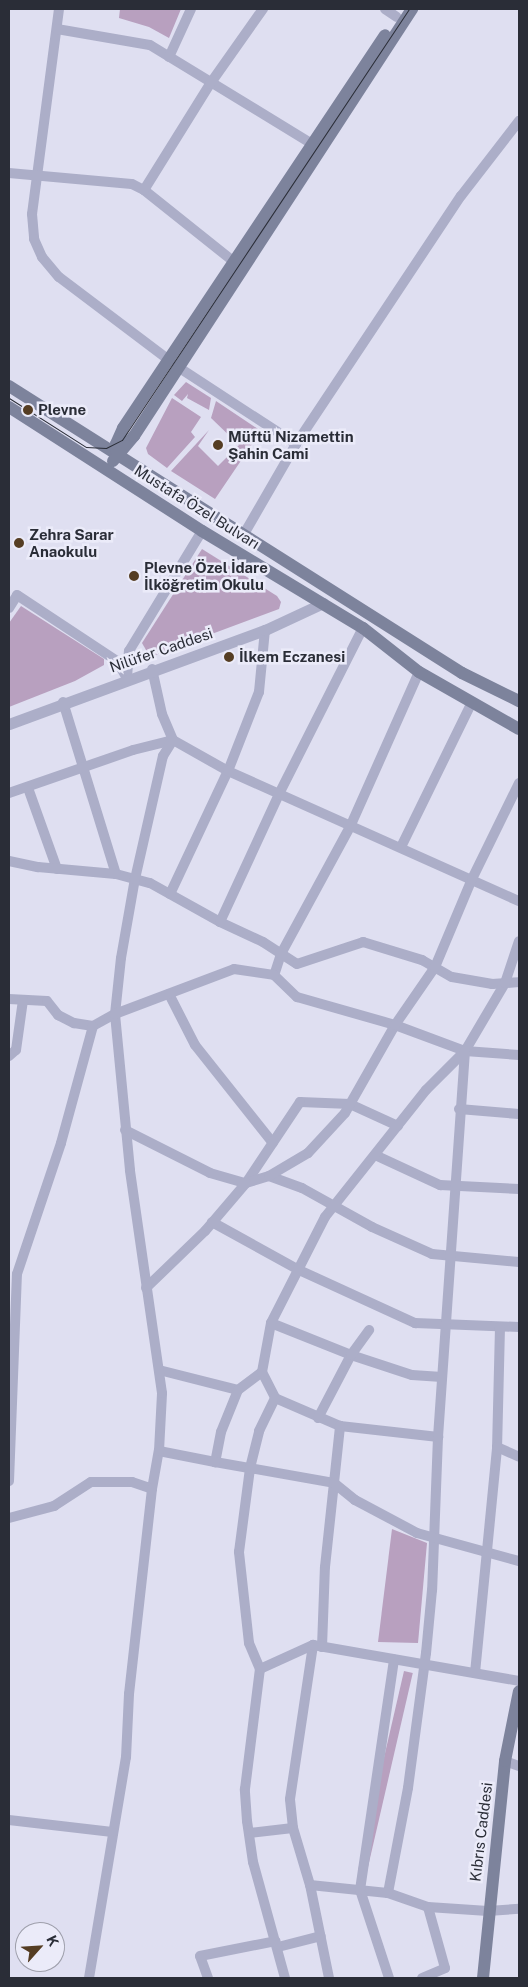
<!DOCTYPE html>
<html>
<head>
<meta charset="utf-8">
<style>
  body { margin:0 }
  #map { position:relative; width:528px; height:1987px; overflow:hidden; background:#dfdff1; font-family:"Public Sans",sans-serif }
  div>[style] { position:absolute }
  .green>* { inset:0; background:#b8a0bf; transform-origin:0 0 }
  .minor>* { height:10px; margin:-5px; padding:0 5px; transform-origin:5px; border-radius:5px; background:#acaec8 }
  .tertiary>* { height:11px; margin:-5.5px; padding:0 5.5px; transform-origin:5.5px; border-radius:5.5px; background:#acaec8 }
  .secondary>* { height:12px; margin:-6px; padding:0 6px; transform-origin:6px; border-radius:6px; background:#7d839c }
  .tram>* { height:1px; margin:-0.5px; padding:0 0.5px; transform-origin:0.5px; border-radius:0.5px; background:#2a2d37 }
  .dots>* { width:14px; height:14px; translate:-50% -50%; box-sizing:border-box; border:2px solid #ebebf9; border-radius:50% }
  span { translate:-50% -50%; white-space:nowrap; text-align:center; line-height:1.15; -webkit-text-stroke:5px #ebebf9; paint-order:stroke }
  .poi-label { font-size:15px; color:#2a2d37; font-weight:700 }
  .left { translate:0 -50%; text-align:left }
  .street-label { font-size:15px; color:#2a2d37 }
  .frame { position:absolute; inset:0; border:10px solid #2a2d37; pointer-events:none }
  .north { position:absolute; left:15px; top:1922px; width:50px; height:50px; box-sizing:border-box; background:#ebebf9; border:1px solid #9e9fab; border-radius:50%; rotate:64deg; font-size:14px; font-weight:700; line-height:20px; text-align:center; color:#2a2d37 }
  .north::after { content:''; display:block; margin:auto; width:18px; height:22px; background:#553d23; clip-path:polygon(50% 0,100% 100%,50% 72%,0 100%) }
</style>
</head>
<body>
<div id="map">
  <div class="green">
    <div style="clip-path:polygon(120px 9px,181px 9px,169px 38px,149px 27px,119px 18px)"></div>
    <div style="clip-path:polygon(186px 382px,211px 398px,209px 410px,187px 398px,188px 394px,182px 401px,174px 395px)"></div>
    <div style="clip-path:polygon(172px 398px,201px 417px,191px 432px,195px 437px,167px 468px,148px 454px,146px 448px)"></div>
    <div style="clip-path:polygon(216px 401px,261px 431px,215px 499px,171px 471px,209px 430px,198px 446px,218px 466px,239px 445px,211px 418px)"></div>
    <div style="clip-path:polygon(202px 549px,277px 596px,281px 602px,279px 609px,150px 657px,142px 643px)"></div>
    <div style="clip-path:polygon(21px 606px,104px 659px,104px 665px,75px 681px,9px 707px,9px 623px)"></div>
    <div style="clip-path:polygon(392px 1529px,427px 1543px,418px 1643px,378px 1642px)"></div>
    <div style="left:404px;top:1671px;width:9px;height:205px;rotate:13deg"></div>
  </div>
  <div class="minor">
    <div style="left:59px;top:9px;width:207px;rotate:97.5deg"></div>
    <div style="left:32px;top:214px;width:25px;rotate:85deg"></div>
    <div style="left:34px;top:239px;width:20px;rotate:66deg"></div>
    <div style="left:42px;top:257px;width:26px;rotate:50deg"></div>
    <div style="left:59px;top:277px;width:139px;rotate:37.1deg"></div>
    <div style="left:385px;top:9px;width:14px;rotate:34deg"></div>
    <div style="left:57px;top:29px;width:94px;rotate:9.8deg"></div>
    <div style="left:150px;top:45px;width:190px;rotate:31.4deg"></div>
    <div style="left:169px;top:57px;width:53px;rotate:-65.4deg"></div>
    <div style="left:9px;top:173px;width:123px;rotate:5.1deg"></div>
    <div style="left:132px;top:184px;width:13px;rotate:27deg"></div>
    <div style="left:144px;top:190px;width:114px;rotate:38.6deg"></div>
    <div style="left:144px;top:190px;width:125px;rotate:-58.1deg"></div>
    <div style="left:210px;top:84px;width:92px;rotate:-54.8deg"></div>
    <div style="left:178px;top:367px;width:141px;rotate:33.1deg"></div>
    <div style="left:244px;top:534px;width:104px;rotate:-60deg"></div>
    <div style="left:296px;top:444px;width:298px;rotate:-56.4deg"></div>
    <div style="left:461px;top:196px;width:95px;rotate:-52.3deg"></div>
    <div style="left:9px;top:608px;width:15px;rotate:-58deg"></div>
    <div style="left:17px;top:595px;width:120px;rotate:33.4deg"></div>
    <div style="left:117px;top:661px;width:20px;rotate:60deg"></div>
    <div style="left:127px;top:678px;width:27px;rotate:-86deg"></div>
    <div style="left:129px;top:651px;width:140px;rotate:-58.7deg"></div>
    <div style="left:419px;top:672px;width:167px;rotate:114deg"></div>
    <div style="left:351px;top:825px;width:147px;rotate:118.5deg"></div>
    <div style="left:281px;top:954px;width:22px;rotate:108deg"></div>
    <div style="left:274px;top:975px;width:32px;rotate:44deg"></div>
    <div style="left:297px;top:997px;width:102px;rotate:15.9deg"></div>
    <div style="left:395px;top:1025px;width:75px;rotate:20.4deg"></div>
    <div style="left:465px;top:1051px;width:54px;rotate:4.2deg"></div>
    <div style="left:63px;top:702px;width:180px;rotate:72.9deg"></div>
    <div style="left:116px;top:874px;width:35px;rotate:15deg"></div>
    <div style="left:150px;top:883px;width:80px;rotate:29.1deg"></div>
    <div style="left:220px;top:922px;width:47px;rotate:24.9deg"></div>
    <div style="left:263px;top:942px;width:40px;rotate:32.9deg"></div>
    <div style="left:297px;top:964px;width:70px;rotate:-18.4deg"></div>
    <div style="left:363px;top:942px;width:62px;rotate:17deg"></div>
    <div style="left:422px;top:960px;width:34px;rotate:30deg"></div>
    <div style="left:452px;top:977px;width:41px;rotate:9.9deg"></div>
    <div style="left:492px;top:984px;width:27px;rotate:-4deg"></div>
    <div style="left:28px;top:788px;width:86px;rotate:70.3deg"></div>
    <div style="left:9px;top:793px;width:131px;rotate:-19.1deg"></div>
    <div style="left:133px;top:750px;width:41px;rotate:-14deg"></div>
    <div style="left:173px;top:740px;width:28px;rotate:-113deg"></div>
    <div style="left:162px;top:714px;width:46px;rotate:-102.5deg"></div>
    <div style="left:401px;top:847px;width:161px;rotate:-63.9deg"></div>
    <div style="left:9px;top:861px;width:30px;rotate:12deg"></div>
    <div style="left:38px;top:867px;width:78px;rotate:5.1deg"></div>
    <div style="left:170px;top:894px;width:136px;rotate:-64.8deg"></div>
    <div style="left:228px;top:771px;width:85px;rotate:-68.6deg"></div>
    <div style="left:259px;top:692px;width:62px;rotate:-84.5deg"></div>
    <div style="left:220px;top:922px;width:143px;rotate:-65.2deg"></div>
    <div style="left:280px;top:792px;width:184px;rotate:-63.2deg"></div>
    <div style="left:169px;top:994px;width:57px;rotate:63deg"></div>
    <div style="left:195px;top:1045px;width:125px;rotate:51.5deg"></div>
    <div style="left:9px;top:999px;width:38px;rotate:3deg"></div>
    <div style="left:47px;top:1001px;width:18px;rotate:52deg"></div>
    <div style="left:58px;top:1015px;width:18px;rotate:27deg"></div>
    <div style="left:74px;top:1023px;width:19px;rotate:9deg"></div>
    <div style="left:93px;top:1026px;width:25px;rotate:-29deg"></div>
    <div style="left:115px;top:1014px;width:56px;rotate:-83.9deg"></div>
    <div style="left:121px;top:958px;width:80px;rotate:-80deg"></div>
    <div style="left:135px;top:879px;width:126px;rotate:-77.2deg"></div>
    <div style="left:163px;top:756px;width:19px;rotate:-58deg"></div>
    <div style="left:173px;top:740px;width:63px;rotate:29.4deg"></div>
    <div style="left:228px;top:771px;width:319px;rotate:24.1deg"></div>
    <div style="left:465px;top:1051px;width:79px;rotate:-59.5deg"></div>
    <div style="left:505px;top:983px;width:44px;rotate:-71.6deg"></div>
    <div style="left:9px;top:1056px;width:9px;rotate:-41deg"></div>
    <div style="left:16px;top:1050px;width:50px;rotate:-82deg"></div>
    <div style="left:459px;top:1109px;width:60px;rotate:4.8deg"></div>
    <div style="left:398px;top:1126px;width:53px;rotate:-155.4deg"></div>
    <div style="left:350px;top:1104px;width:50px;rotate:-177.7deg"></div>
    <div style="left:300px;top:1102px;width:97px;rotate:123.7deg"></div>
    <div style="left:246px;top:1183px;width:24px;rotate:-17deg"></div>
    <div style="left:269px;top:1176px;width:35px;rotate:20deg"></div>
    <div style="left:302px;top:1188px;width:80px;rotate:29.1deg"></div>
    <div style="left:372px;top:1227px;width:66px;rotate:24.2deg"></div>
    <div style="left:432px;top:1254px;width:87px;rotate:5.3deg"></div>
    <div style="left:125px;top:1130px;width:95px;rotate:26.8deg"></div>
    <div style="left:210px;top:1173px;width:37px;rotate:16deg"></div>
    <div style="left:246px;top:1183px;width:63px;rotate:130.5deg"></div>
    <div style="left:205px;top:1231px;width:82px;rotate:136deg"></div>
    <div style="left:375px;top:1155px;width:72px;rotate:24.8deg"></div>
    <div style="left:440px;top:1185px;width:79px;rotate:2.9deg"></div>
    <div style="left:269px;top:1176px;width:45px;rotate:-30.5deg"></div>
    <div style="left:308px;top:1153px;width:54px;rotate:-47.2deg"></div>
    <div style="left:345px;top:1113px;width:101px;rotate:-60.4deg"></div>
    <div style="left:395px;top:1025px;width:70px;rotate:-55.4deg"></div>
    <div style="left:435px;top:967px;width:95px;rotate:-67.2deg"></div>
    <div style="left:472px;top:879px;width:107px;rotate:-63.9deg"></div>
    <div style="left:212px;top:1222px;width:99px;rotate:28.9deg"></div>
    <div style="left:299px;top:1270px;width:128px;rotate:24.6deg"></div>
    <div style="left:415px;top:1323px;width:104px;rotate:2.2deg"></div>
    <div style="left:271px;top:1323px;width:86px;rotate:21.8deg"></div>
    <div style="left:351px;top:1355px;width:64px;rotate:18.2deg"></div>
    <div style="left:412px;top:1375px;width:30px;rotate:4deg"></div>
    <div style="left:500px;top:1327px;width:120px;rotate:91.4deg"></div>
    <div style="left:497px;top:1447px;width:24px;rotate:24deg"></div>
    <div style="left:159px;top:1370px;width:81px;rotate:14.2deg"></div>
    <div style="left:238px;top:1390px;width:30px;rotate:-37deg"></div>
    <div style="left:262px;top:1372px;width:29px;rotate:63deg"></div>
    <div style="left:275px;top:1398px;width:71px;rotate:23.3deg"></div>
    <div style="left:340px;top:1426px;width:99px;rotate:6.4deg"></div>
    <div style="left:438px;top:1437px;width:153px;rotate:92.2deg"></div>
    <div style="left:432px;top:1590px;width:63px;rotate:95.4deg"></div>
    <div style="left:426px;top:1653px;width:136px;rotate:97.6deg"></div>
    <div style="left:408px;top:1788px;width:107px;rotate:100.8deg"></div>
    <div style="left:388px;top:1893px;width:42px;rotate:19.3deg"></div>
    <div style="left:428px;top:1907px;width:60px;rotate:3.8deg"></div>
    <div style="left:488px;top:1911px;width:31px;rotate:-4deg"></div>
    <div style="left:262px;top:1372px;width:50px;rotate:-79.6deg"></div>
    <div style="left:271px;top:1323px;width:119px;rotate:-63deg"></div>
    <div style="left:325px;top:1217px;width:162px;rotate:-51.5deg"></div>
    <div style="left:426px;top:1090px;width:55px;rotate:-45deg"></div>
    <div style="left:465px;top:1051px;width:387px;rotate:94deg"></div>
    <div style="left:238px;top:1390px;width:45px;rotate:112deg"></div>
    <div style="left:221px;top:1432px;width:31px;rotate:101deg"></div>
    <div style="left:215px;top:1462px;width:36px;rotate:10deg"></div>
    <div style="left:250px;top:1468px;width:38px;rotate:-76deg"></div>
    <div style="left:259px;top:1431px;width:37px;rotate:-64deg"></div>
    <div style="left:318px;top:1418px;width:71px;rotate:-62.4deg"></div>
    <div style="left:351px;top:1355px;width:31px;rotate:-54deg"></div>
    <div style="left:159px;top:1451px;width:57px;rotate:11.1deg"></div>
    <div style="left:9px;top:1481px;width:207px;rotate:-87.8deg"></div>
    <div style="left:17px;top:1274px;width:138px;rotate:-71.4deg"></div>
    <div style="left:61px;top:1143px;width:121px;rotate:-74.7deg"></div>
    <div style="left:152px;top:1489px;width:39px;rotate:-80deg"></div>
    <div style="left:159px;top:1451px;width:58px;rotate:-87deg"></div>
    <div style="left:162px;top:1393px;width:225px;rotate:-98.2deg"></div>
    <div style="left:130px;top:1170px;width:157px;rotate:-95.5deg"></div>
    <div style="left:115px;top:1014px;width:127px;rotate:-20.7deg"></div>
    <div style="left:234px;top:969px;width:40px;rotate:8.5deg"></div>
    <div style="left:9px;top:1518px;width:47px;rotate:-14.9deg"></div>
    <div style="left:54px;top:1506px;width:44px;rotate:-33deg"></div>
    <div style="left:91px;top:1482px;width:41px"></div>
    <div style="left:132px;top:1482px;width:21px;rotate:19deg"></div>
    <div style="left:152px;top:1489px;width:206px;rotate:96.4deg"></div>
    <div style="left:129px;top:1694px;width:63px;rotate:92.7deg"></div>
    <div style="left:126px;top:1757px;width:224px;rotate:99.5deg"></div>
    <div style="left:322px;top:1647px;width:80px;rotate:-87.9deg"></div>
    <div style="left:325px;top:1567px;width:142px;rotate:-83.9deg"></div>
    <div style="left:260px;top:1669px;width:28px;rotate:-113deg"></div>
    <div style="left:249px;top:1643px;width:92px;rotate:-96.3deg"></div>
    <div style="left:239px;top:1552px;width:85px;rotate:-82.5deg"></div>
    <div style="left:250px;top:1468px;width:85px;rotate:10.1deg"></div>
    <div style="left:334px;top:1483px;width:27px;rotate:39deg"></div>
    <div style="left:355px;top:1500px;width:70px;rotate:28deg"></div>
    <div style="left:417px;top:1533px;width:106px;rotate:15.4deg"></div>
    <div style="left:475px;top:1673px;width:227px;rotate:-84.4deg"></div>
    <div style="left:505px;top:1761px;width:15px;rotate:20deg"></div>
    <div style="left:9px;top:1820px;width:104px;rotate:6.6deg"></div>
    <div style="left:293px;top:1828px;width:29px;rotate:-96deg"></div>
    <div style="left:290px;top:1799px;width:156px;rotate:-81.5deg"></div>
    <div style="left:249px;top:1833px;width:44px;rotate:-6.5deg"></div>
    <div style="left:293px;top:1828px;width:59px;rotate:73.4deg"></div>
    <div style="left:278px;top:1947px;width:44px;rotate:-14.3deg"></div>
    <div style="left:208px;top:1978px;width:23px;rotate:-110deg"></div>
    <div style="left:200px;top:1956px;width:77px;rotate:-11.2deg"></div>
    <div style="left:285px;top:1978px;width:120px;rotate:-105.4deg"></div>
    <div style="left:253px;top:1862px;width:41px;rotate:-98.3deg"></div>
    <div style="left:247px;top:1821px;width:32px;rotate:-94deg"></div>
    <div style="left:245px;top:1789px;width:121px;rotate:-82.9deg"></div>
    <div style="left:260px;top:1669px;width:58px;rotate:-24.4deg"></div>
    <div style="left:313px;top:1645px;width:209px;rotate:9.9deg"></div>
    <div style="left:329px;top:1978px;width:95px;rotate:-101.5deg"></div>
    <div style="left:310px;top:1885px;width:78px;rotate:5.9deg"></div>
    <div style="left:389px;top:1978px;width:93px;rotate:-108.2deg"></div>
    <div style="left:360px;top:1890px;width:233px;rotate:-81.6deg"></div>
    <div style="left:422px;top:1978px;width:25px;rotate:-23deg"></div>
    <div style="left:445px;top:1968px;width:63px;rotate:-105.6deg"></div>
  </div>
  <div class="tertiary">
    <div style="left:9px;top:724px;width:273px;rotate:-20.2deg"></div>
    <div style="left:265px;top:630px;width:64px;rotate:-25deg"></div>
  </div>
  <div class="secondary">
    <div style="left:9px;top:386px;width:536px;rotate:32.36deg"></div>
    <div style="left:462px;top:673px;width:64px;rotate:26.2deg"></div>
    <div style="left:9px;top:407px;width:229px;rotate:32.7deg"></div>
    <div style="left:202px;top:531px;width:188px;rotate:31.1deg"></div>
    <div style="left:363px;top:628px;width:71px;rotate:38.2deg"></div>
    <div style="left:419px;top:672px;width:115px;rotate:29.7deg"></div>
    <div style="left:117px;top:454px;width:10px;rotate:-96deg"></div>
    <div style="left:116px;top:444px;width:17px;rotate:-66deg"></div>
    <div style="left:123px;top:428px;width:472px;rotate:-56.3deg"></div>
    <div style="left:113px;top:461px;width:33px;rotate:-50deg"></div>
    <div style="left:134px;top:436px;width:510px;rotate:-56.93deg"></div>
    <div style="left:483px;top:1978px;width:218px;rotate:-84.2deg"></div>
    <div style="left:505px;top:1761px;width:71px;rotate:-78.7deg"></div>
  </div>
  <div class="tram">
    <div style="left:9px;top:398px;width:91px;rotate:32.5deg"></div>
    <div style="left:86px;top:447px;width:20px;rotate:3deg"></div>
    <div style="left:106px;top:448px;width:18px;rotate:-27deg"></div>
    <div style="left:122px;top:440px;width:518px;rotate:-56.34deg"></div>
  </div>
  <div class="dots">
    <div style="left:28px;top:410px;background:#553d23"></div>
    <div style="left:218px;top:445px;background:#553d23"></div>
    <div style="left:19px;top:543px;background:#553d23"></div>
    <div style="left:134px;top:576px;background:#553d23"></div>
    <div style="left:229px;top:657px;background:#553d23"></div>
  </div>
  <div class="poi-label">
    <span class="left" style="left:38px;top:410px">Plevne</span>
    <span class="left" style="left:228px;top:445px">Müftü Nizamettin<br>Şahin Cami</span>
    <span class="left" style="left:29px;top:543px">Zehra Sarar<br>Anaokulu</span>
    <span class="left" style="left:144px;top:576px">Plevne Özel İdare<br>İlköğretim Okulu</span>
    <span class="left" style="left:239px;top:657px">İlkem Eczanesi</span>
  </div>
  <div class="street-label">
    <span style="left:197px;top:507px;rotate:32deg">Mustafa Özel Bulvarı</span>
    <span style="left:161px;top:650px;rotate:-19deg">Nilüfer Caddesi</span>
    <span style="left:481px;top:1832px;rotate:-83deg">Kıbrıs Caddesi</span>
  </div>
  <div class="frame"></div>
  <div class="north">K</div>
</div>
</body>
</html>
